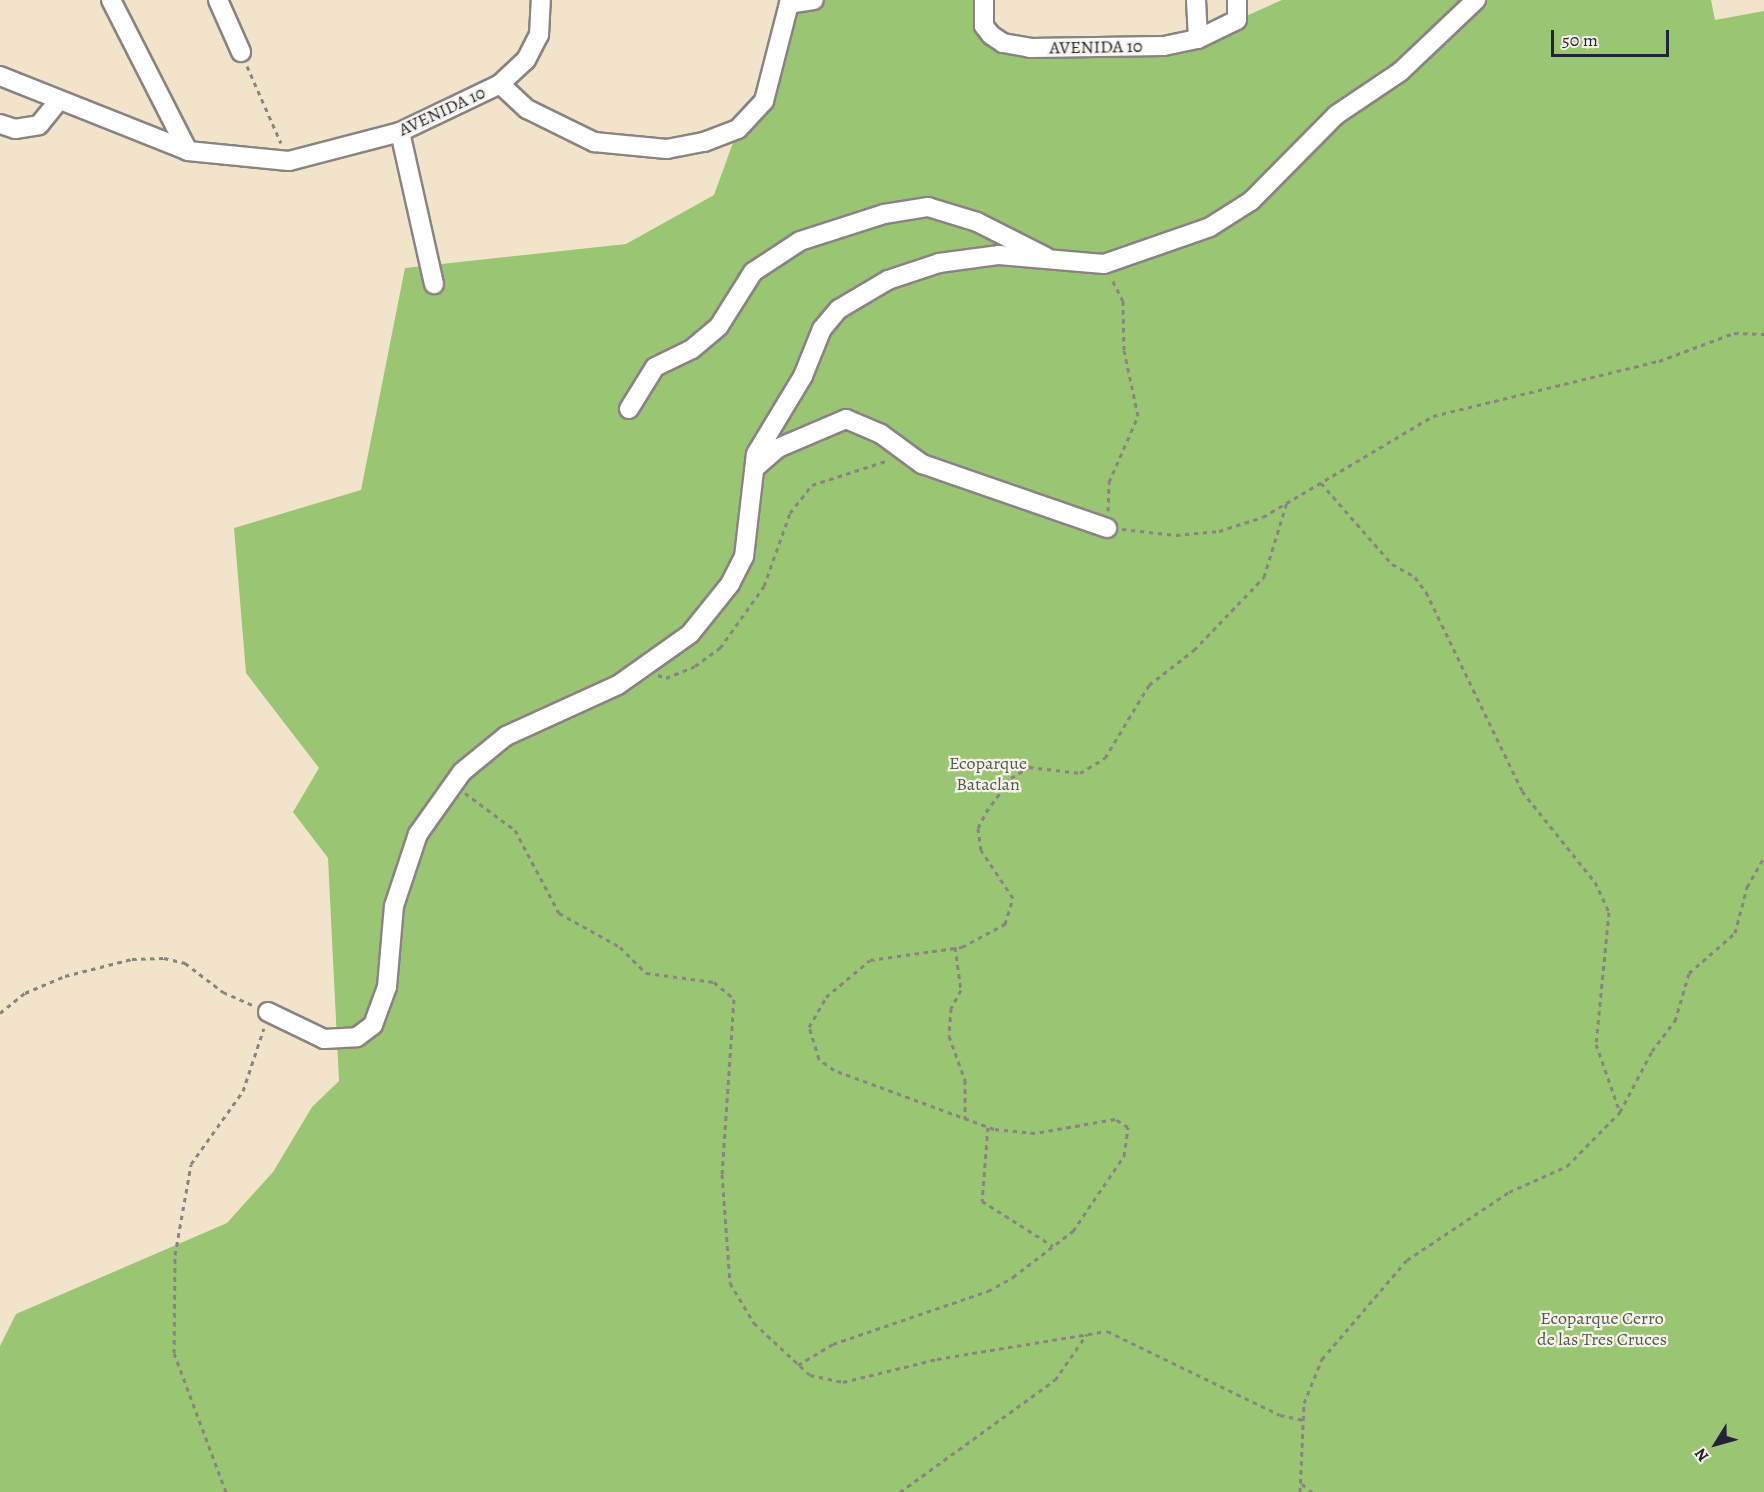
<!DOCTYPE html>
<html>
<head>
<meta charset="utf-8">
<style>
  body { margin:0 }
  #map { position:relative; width:1764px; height:1492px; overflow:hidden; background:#f1e4ca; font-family:Alegreya,serif }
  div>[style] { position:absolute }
  .green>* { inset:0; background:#9ac572 }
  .path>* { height:3px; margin-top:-1.5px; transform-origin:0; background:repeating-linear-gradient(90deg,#8a8382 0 4.5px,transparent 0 9px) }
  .roads { filter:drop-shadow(2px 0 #8a8382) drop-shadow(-2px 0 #8a8382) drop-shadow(0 2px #8a8382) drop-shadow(0 -2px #8a8382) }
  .minor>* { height:18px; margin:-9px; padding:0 9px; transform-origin:9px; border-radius:9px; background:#fff }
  span { translate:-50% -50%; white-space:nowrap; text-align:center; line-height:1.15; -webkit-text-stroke:4.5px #f7f3e8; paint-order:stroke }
  .street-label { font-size:18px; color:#22223b }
  .park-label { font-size:18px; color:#4c5b4e }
  .north { position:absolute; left:1686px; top:1414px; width:60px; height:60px; -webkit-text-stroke:4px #f7f3e8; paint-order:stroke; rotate:233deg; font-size:16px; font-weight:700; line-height:24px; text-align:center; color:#22223b }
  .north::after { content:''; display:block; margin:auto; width:21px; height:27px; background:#22223b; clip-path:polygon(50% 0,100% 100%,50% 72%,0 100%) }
  .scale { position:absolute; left:1551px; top:30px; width:118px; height:27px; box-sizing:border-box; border:3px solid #22223b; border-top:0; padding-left:8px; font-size:18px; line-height:21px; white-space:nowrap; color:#22223b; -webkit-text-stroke:4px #f7f3e8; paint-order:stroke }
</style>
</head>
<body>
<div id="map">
  <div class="green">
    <div style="clip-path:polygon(790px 0,984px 0,984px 26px,1003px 43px,1133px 45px,1237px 20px,1282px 0,1711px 0,1715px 20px,1764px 11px,1764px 1492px,0 1492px,0 1346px,16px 1314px,227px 1223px,273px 1172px,312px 1107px,339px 1081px,328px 858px,293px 812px,319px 768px,246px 673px,234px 528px,361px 490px,405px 268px,626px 244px,714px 195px,738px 129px,754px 115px)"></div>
  </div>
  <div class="path">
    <div style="left:247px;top:66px;width:84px;rotate:66.2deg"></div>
    <div style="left:1321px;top:483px;width:108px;rotate:48.8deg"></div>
    <div style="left:1392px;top:564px;width:26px;rotate:29deg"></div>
    <div style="left:1415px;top:577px;width:19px;rotate:54deg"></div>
    <div style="left:1426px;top:592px;width:221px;rotate:64.2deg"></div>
    <div style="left:1522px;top:791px;width:117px;rotate:51.3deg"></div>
    <div style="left:1595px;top:882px;width:33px;rotate:65deg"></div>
    <div style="left:1609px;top:912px;width:133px;rotate:95.6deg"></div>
    <div style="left:1596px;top:1044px;width:72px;rotate:70.6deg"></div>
    <div style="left:1108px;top:511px;width:29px;rotate:-88deg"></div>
    <div style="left:1109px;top:482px;width:72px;rotate:-66.3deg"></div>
    <div style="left:1138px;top:416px;width:67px;rotate:-102deg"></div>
    <div style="left:1124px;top:350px;width:49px;rotate:-91.2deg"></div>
    <div style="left:1123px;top:301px;width:25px;rotate:-117deg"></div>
    <div style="left:1122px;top:529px;width:54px;rotate:6.3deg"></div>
    <div style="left:1176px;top:535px;width:43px;rotate:-5.3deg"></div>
    <div style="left:1219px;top:531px;width:46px;rotate:-17.7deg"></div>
    <div style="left:1263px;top:517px;width:198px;rotate:-30.7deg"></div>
    <div style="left:1433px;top:416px;width:233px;rotate:-13.7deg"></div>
    <div style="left:1659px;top:361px;width:80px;rotate:-20.5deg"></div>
    <div style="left:1734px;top:333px;width:30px;rotate:2deg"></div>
    <div style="left:658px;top:675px;width:9px;rotate:21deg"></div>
    <div style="left:666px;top:678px;width:31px;rotate:-22deg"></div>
    <div style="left:695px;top:666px;width:31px;rotate:-36deg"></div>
    <div style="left:720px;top:648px;width:76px;rotate:-54.6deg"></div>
    <div style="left:764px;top:586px;width:77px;rotate:-70.4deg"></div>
    <div style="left:790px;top:513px;width:36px;rotate:-52deg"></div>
    <div style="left:812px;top:485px;width:81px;rotate:-18deg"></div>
    <div style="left:465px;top:793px;width:62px;rotate:36.5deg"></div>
    <div style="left:515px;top:830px;width:94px;rotate:62.1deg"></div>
    <div style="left:559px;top:913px;width:70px;rotate:29.1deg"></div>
    <div style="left:620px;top:947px;width:37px;rotate:45deg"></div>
    <div style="left:646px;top:973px;width:69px;rotate:7.5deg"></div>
    <div style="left:714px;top:982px;width:26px;rotate:40deg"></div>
    <div style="left:734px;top:999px;width:175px;rotate:93.9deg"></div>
    <div style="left:722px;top:1174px;width:109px;rotate:85.8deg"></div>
    <div style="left:730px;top:1283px;width:47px;rotate:59deg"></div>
    <div style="left:754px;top:1323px;width:76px;rotate:42.9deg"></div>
    <div style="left:810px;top:1375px;width:34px;rotate:12deg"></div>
    <div style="left:843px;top:1382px;width:97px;rotate:-13.7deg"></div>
    <div style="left:937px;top:1359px;width:172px;rotate:-9.4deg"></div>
    <div style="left:1107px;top:1331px;width:192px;rotate:25.9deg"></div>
    <div style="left:1280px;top:1415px;width:24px;rotate:12deg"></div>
    <div style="left:955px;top:947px;width:43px;rotate:82.1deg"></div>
    <div style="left:961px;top:990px;width:21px;rotate:119deg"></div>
    <div style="left:951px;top:1008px;width:28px;rotate:94deg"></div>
    <div style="left:949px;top:1036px;width:47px;rotate:70deg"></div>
    <div style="left:965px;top:1080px;width:38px;rotate:90deg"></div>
    <div style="left:0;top:1013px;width:32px;rotate:-39deg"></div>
    <div style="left:25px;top:993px;width:43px;rotate:-23deg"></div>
    <div style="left:65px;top:976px;width:69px;rotate:-14.2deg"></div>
    <div style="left:132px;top:959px;width:32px;rotate:-2deg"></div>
    <div style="left:164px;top:958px;width:22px;rotate:13deg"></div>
    <div style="left:185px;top:963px;width:48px;rotate:37.3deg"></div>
    <div style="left:223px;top:992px;width:35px;rotate:24deg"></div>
    <div style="left:988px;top:1127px;width:74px;rotate:94.6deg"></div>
    <div style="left:982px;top:1201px;width:84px;rotate:32.4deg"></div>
    <div style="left:798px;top:1365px;width:41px;rotate:-31deg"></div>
    <div style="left:833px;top:1344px;width:164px;rotate:-18.9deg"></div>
    <div style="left:988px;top:1291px;width:29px;rotate:-29deg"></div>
    <div style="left:1013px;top:1277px;width:76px;rotate:-37.5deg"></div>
    <div style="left:1073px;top:1231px;width:91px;rotate:-55.8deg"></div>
    <div style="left:1124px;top:1156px;width:29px;rotate:-82deg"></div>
    <div style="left:1128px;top:1127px;width:15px;rotate:-148deg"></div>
    <div style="left:1115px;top:1119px;width:81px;rotate:170.1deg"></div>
    <div style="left:1035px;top:1133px;width:41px;rotate:-174.4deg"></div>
    <div style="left:994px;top:1129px;width:171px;rotate:-159.8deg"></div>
    <div style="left:834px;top:1070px;width:19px;rotate:-144deg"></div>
    <div style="left:819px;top:1059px;width:34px;rotate:-107deg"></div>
    <div style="left:809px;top:1027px;width:34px;rotate:-60deg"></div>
    <div style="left:826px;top:997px;width:57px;rotate:-40.1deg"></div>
    <div style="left:870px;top:960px;width:93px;rotate:-8deg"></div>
    <div style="left:962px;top:947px;width:49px;rotate:-28.1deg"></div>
    <div style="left:1005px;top:924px;width:27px;rotate:-73deg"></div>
    <div style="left:1013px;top:898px;width:58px;rotate:-123.7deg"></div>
    <div style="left:981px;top:850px;width:22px;rotate:-98deg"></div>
    <div style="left:978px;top:828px;width:18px;rotate:-63deg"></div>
    <div style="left:986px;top:812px;width:42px;rotate:-53.7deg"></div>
    <div style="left:1011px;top:778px;width:21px;rotate:-31deg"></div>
    <div style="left:1029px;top:767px;width:51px;rotate:6.7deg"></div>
    <div style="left:1080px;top:773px;width:29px;rotate:-31deg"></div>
    <div style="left:1105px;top:758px;width:85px;rotate:-58.9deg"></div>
    <div style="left:1149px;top:685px;width:57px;rotate:-37.9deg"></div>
    <div style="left:1194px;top:650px;width:101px;rotate:-46.2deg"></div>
    <div style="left:1264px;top:577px;width:78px;rotate:-73deg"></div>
    <div style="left:1302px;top:1484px;width:13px;rotate:39deg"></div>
    <div style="left:226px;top:1492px;width:148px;rotate:-110.5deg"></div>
    <div style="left:174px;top:1353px;width:98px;rotate:-89.4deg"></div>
    <div style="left:175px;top:1255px;width:92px;rotate:-80deg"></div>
    <div style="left:191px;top:1164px;width:90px;rotate:-54.5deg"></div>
    <div style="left:243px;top:1091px;width:66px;rotate:-71.6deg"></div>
    <div style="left:900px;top:1492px;width:191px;rotate:-35.9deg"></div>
    <div style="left:1055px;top:1380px;width:56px;rotate:-55.2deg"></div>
    <div style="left:1300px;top:1492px;width:89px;rotate:-87.4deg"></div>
    <div style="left:1304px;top:1403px;width:48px;rotate:-67.8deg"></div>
    <div style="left:1322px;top:1359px;width:130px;rotate:-49.4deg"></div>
    <div style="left:1407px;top:1260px;width:123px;rotate:-33.7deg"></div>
    <div style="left:1509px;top:1192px;width:64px;rotate:-24.1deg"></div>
    <div style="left:1567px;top:1166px;width:76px;rotate:-45.5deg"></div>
    <div style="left:1620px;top:1112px;width:69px;rotate:-62.3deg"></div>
    <div style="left:1652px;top:1051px;width:38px;rotate:-53deg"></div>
    <div style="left:1675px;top:1021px;width:50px;rotate:-73.7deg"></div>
    <div style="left:1689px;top:973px;width:61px;rotate:-41deg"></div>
    <div style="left:1735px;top:933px;width:48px;rotate:-75.4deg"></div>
    <div style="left:1747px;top:887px;width:34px;rotate:-60deg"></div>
  </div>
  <div class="roads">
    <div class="minor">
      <div style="left:111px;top:0;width:169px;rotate:63deg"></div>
      <div style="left:218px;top:0;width:57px;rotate:66.1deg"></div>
      <div style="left:984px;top:0;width:26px;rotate:90deg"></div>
      <div style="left:984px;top:26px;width:11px;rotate:52deg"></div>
      <div style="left:991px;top:35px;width:14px;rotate:34deg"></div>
      <div style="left:1003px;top:43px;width:27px;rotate:10deg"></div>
      <div style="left:1030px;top:48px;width:134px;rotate:-0.9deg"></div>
      <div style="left:1164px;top:46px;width:35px;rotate:-12deg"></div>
      <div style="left:1198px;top:39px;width:43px;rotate:-26deg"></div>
      <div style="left:1237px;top:20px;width:20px;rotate:-90deg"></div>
      <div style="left:1196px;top:0;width:39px;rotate:87deg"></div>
      <div style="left:789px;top:4px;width:25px;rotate:-9deg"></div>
      <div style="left:0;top:76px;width:202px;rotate:21.7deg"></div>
      <div style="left:188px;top:151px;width:101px;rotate:5.7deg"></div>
      <div style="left:289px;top:161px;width:115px;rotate:-14.6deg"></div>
      <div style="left:400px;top:132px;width:111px;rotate:-25.6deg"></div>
      <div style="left:500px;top:84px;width:35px;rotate:-43deg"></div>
      <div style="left:526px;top:60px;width:28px;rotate:-63deg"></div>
      <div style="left:539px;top:35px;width:35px;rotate:-87deg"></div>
      <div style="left:500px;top:84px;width:37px;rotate:43deg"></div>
      <div style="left:527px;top:109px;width:75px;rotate:26.2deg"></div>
      <div style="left:594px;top:142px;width:73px;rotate:5.5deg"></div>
      <div style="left:667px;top:149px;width:38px;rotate:-11deg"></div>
      <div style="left:704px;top:142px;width:36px;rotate:-21deg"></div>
      <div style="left:738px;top:129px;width:38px;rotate:-47deg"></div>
      <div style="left:764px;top:101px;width:104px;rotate:-75.6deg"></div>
      <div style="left:0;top:124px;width:16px;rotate:18deg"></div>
      <div style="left:15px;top:129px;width:24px;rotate:-9deg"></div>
      <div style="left:39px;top:125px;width:32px;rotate:-51deg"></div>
      <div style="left:400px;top:132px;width:156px;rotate:77.4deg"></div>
      <div style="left:629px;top:409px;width:49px;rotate:-58.2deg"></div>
      <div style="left:655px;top:367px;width:41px;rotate:-25.9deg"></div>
      <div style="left:692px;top:349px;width:35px;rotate:-40deg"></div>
      <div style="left:719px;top:326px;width:64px;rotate:-57.8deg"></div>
      <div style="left:753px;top:272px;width:56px;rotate:-33.4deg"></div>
      <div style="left:800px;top:241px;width:88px;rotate:-17.8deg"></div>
      <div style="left:884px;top:214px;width:45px;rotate:-9deg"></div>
      <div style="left:928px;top:207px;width:51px;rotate:17deg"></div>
      <div style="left:977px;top:222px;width:77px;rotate:26.9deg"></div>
      <div style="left:755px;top:468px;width:30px;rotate:-41deg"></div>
      <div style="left:778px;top:448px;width:74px;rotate:-23.1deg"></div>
      <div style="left:846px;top:419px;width:38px;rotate:23deg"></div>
      <div style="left:881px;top:434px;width:51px;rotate:36.2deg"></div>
      <div style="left:922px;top:464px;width:196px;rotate:19.1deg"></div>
      <div style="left:268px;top:1012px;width:62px;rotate:25.7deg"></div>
      <div style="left:324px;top:1039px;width:33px;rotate:-3deg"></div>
      <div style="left:357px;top:1037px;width:20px;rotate:-37deg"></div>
      <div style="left:373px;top:1025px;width:40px;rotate:-69.8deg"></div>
      <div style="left:387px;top:987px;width:81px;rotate:-85.1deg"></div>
      <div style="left:394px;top:906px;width:76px;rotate:-71.6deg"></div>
      <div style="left:418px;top:834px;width:76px;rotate:-54.6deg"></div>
      <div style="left:462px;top:772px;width:57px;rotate:-39.3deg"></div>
      <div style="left:506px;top:736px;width:123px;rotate:-24.5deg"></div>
      <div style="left:618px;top:685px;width:88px;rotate:-35.3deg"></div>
      <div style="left:690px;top:634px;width:64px;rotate:-51.3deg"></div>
      <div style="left:730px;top:584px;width:30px;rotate:-63deg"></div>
      <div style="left:744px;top:557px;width:104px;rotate:-83.4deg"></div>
      <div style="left:756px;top:454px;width:91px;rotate:-58.9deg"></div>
      <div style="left:803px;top:376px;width:51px;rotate:-68deg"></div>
      <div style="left:822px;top:329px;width:26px;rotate:-50deg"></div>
      <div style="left:839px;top:309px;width:57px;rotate:-30.6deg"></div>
      <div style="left:888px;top:280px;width:54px;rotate:-18.4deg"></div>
      <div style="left:939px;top:263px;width:61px;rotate:-7.6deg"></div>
      <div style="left:999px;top:255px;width:105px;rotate:4.9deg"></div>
      <div style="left:1104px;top:264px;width:112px;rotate:-19.2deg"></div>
      <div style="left:1210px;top:227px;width:49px;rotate:-32.4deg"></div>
      <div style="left:1251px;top:201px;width:121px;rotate:-45.3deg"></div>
      <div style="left:1336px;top:115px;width:77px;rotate:-33.9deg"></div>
      <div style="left:1400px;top:72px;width:105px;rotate:-43.5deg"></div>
    </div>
  </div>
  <div class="street-label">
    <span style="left:1096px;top:47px;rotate:-1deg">AVENIDA 10</span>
    <span style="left:442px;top:111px;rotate:-25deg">AVENIDA 10</span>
  </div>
  <div class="park-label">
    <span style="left:988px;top:774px">Ecoparque<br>Bataclan</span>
    <span style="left:1602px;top:1329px">Ecoparque Cerro<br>de las Tres Cruces</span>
  </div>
  <div class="north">N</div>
  <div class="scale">50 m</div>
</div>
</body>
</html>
